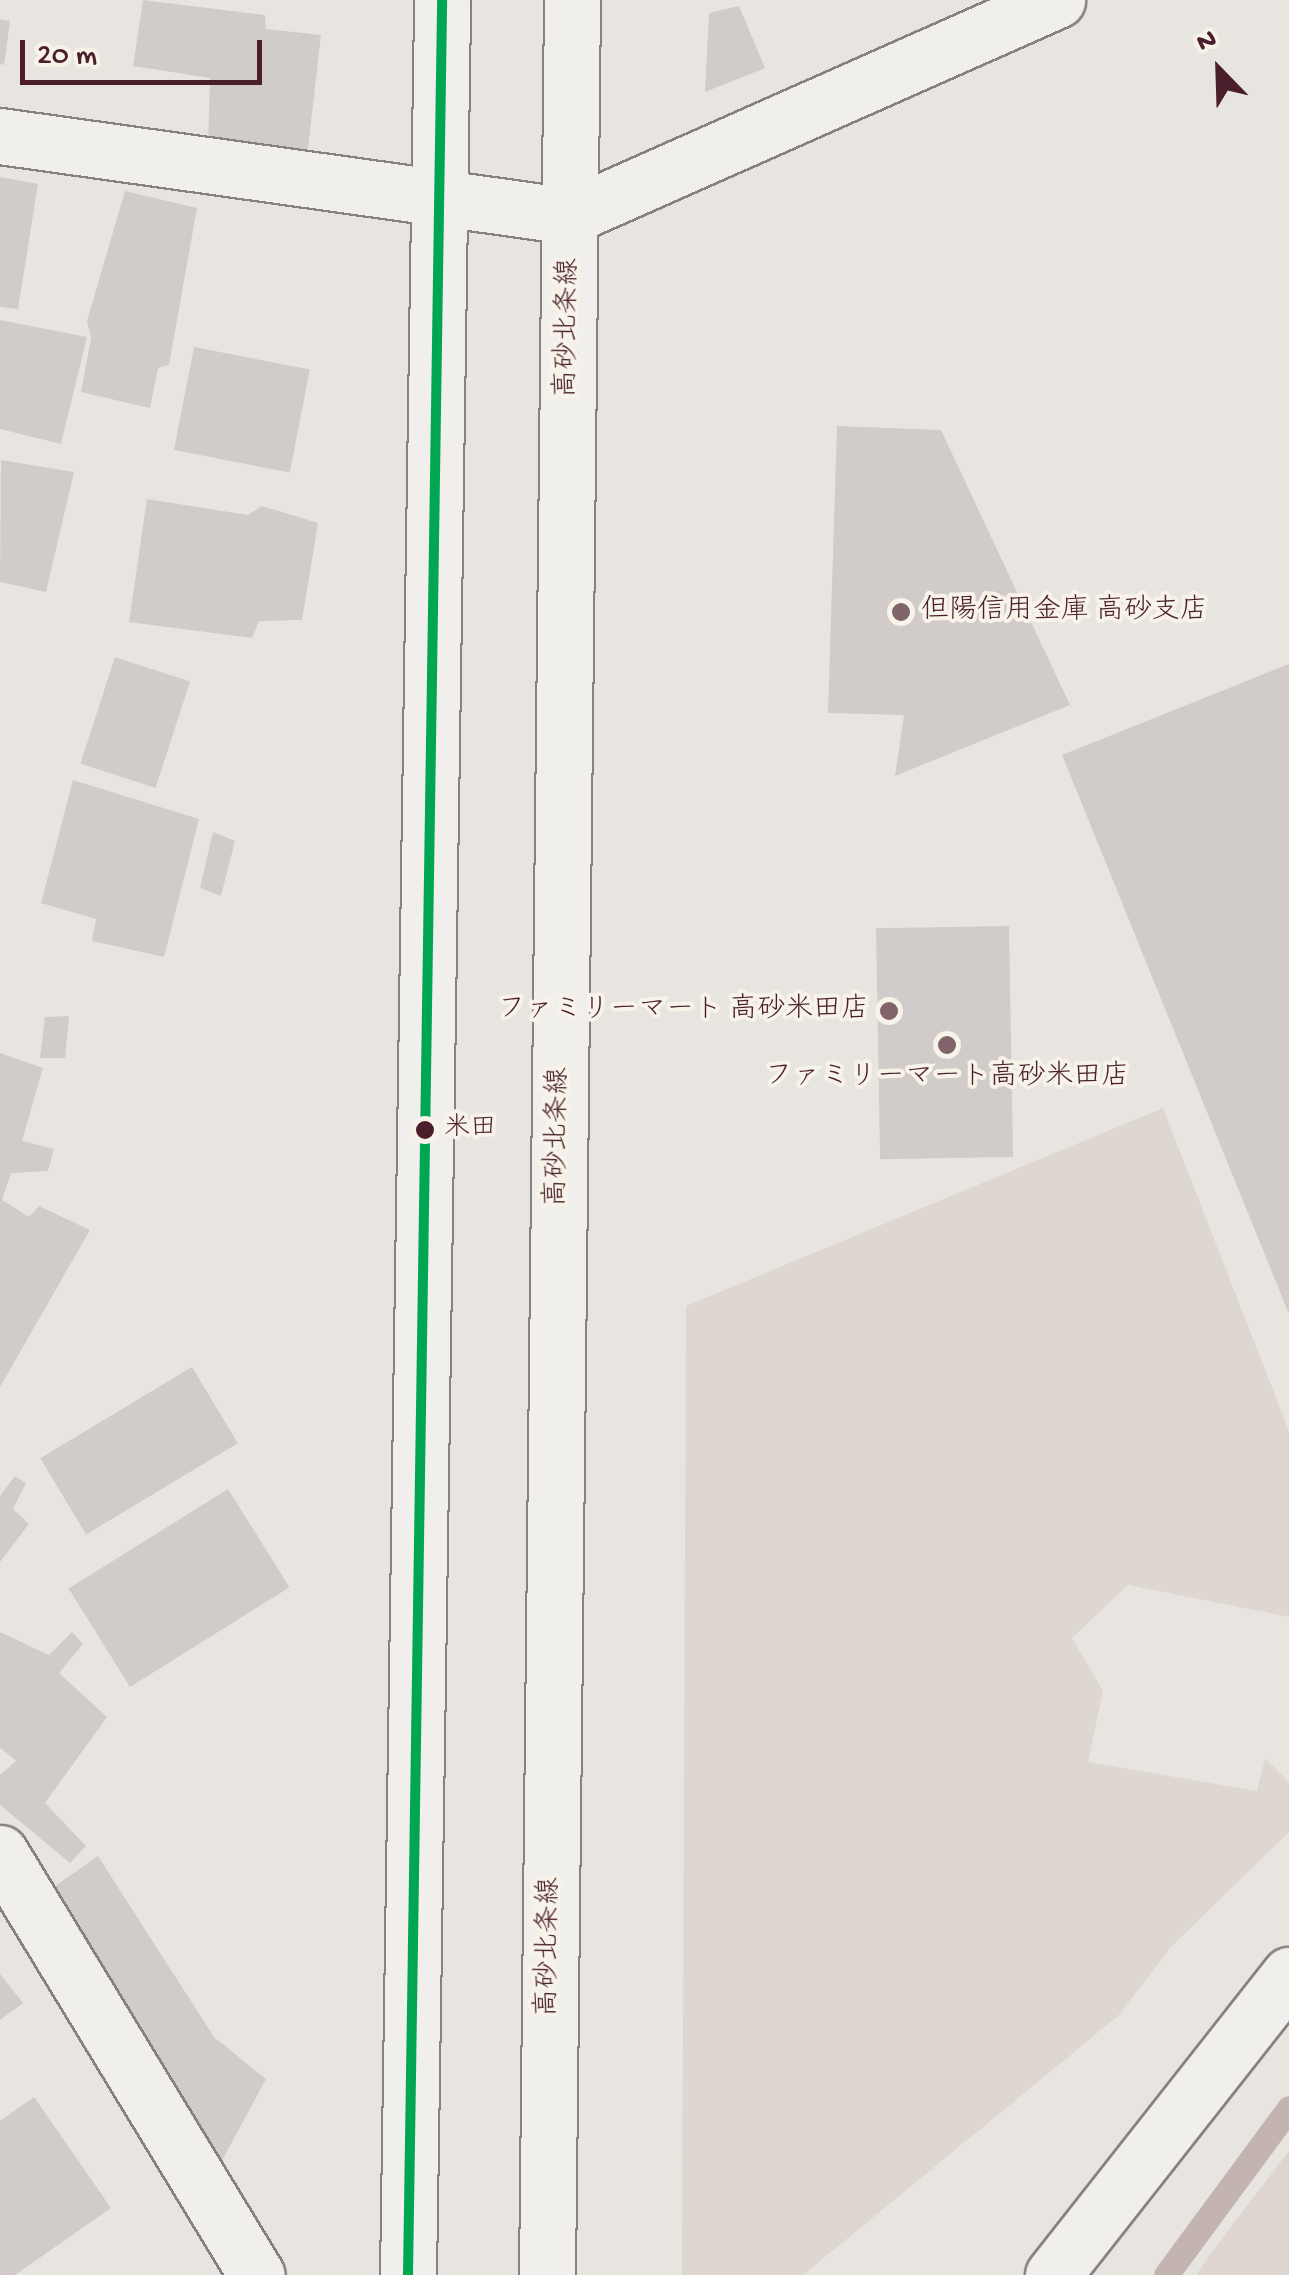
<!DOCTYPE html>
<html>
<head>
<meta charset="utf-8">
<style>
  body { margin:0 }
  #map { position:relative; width:1289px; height:2275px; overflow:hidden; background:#e8e5e0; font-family:"Gochi Hand","Klee One",sans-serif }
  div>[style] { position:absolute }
  .built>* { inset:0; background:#ded5d0 }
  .green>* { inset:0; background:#ded6d0 }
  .stream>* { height:25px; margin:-12.5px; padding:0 12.5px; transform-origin:12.5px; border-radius:12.5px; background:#c3b4b1 }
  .building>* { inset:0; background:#d1ccc9; transform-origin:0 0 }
  .roads { filter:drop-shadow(2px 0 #898080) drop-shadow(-2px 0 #898080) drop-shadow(0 2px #898080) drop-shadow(0 -2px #898080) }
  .street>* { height:55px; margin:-27.5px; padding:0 27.5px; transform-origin:27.5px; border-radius:27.5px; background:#f0efeb }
  .secondary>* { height:55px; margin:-27.5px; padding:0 27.5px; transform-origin:27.5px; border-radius:27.5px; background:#f0efeb }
  .primary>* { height:55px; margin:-27.5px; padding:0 27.5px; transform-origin:27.5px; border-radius:27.5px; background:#f0efeb }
  .bus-1>* { height:10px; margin:-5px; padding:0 5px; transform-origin:5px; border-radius:5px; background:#00a651 }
  .dots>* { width:28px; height:28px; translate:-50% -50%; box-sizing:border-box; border:5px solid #f7f3e8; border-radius:50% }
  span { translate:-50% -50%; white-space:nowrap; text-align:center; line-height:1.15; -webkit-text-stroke:8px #f7f3e8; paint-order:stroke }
  .bus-label { font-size:26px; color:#4a1f2b }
  .left { translate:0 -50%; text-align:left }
  .street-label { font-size:28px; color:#4a1f2b }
  .poi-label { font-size:28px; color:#4a1f2b }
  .right { translate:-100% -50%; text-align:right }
  .north { position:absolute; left:1169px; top:20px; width:100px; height:100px; -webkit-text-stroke:8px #f7f3e8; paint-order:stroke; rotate:337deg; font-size:28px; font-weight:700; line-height:40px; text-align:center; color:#4a1f2b }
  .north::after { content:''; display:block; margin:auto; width:35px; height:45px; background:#4a1f2b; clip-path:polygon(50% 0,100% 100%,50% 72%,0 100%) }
  .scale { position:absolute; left:20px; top:40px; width:242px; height:45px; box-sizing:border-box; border:5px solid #4a1f2b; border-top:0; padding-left:12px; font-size:30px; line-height:35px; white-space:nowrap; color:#4a1f2b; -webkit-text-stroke:8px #f7f3e8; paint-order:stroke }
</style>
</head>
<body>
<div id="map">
  <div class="built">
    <div style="clip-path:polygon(1289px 2151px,1289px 2275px,1196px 2275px,1217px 2245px)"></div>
  </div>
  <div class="green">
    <div style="clip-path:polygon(1163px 1108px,1289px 1431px,1289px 1617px,1128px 1585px,1072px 1638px,1103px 1691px,1088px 1762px,1257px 1791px,1265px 1758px,1289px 1782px,1289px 1832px,1171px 1947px,1118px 2016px,803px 2275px,682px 2275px,686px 1306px)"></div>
  </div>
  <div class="stream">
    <div style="left:1166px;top:2275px;width:207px;rotate:-53.6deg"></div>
  </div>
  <div class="building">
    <div style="clip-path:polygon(143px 0,265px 15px,266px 29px,321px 35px,307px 157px,208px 146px,210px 78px,133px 66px)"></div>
    <div style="clip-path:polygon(739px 6px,765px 68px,705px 92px,709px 13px)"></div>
    <div style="clip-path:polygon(0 19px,10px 21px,4px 65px,0 64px)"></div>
    <div style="clip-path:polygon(0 177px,38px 184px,18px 309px,0 307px)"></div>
    <div style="clip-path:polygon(125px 191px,197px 208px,169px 365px,158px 368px,150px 408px,81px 392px,91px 338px,87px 321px)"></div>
    <div style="clip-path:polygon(0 320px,87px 337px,61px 444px,0 429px)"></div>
    <div style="left:194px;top:347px;width:118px;height:105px;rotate:11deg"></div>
    <div style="clip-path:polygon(837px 426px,941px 430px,1070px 705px,895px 776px,904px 715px,828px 713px)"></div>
    <div style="clip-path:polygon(1px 460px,74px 472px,46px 592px,0 582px)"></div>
    <div style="clip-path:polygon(147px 499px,248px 515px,262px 506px,318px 523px,302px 620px,259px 621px,252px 638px,129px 622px)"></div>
    <div style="left:115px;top:657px;width:79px;height:112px;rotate:18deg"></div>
    <div style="clip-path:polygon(1289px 664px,1289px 1314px,1062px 755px)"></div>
    <div style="clip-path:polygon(73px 780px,199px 819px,164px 957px,92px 941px,96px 919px,41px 903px)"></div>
    <div style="clip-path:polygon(213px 832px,235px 841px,221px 896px,200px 888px)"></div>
    <div style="left:1009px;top:926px;width:231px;height:133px;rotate:89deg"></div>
    <div style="clip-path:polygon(69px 1016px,65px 1058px,40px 1058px,45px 1017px)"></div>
    <div style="clip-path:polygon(0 1053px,43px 1068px,22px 1141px,54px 1149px,48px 1171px,11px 1173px,2px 1200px,29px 1217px,39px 1206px,90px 1230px,0 1387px)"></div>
    <div style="left:192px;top:1367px;width:89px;height:177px;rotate:59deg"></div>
    <div style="clip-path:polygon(15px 1476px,26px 1483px,13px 1509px,29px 1524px,0 1562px,0 1496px)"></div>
    <div style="left:228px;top:1489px;width:116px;height:188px;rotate:58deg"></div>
    <div style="clip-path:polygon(0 1632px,49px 1655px,72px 1632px,83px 1644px,59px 1673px,107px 1717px,45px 1803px,86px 1846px,70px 1863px,0 1805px,0 1775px,16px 1761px,0 1748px)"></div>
    <div style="clip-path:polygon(98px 1856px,214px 2037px,266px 2079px,219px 2166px,41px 1896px)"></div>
    <div style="clip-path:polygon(0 1974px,23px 2003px,0 2020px)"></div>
    <div style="clip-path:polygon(34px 2097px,111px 2208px,15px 2275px,0 2275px,0 2121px)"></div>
  </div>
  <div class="roads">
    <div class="street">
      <div style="left:0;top:136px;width:576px;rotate:7.99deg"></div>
      <div style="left:570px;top:216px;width:533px;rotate:-23.92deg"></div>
      <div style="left:0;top:1853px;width:494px;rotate:58.7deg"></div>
    </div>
    <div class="secondary">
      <div style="left:1053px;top:2275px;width:382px;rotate:-51.8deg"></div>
    </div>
    <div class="primary">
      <div style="left:408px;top:2275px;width:2275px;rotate:-89.14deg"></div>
      <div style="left:547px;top:2275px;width:2275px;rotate:-89.37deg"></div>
    </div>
  </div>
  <div class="bus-1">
    <div style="left:408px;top:2275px;width:2275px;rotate:-89.14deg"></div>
  </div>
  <div class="dots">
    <div style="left:901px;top:612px;background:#81646a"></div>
    <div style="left:889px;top:1011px;background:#81646a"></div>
    <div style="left:947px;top:1045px;background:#81646a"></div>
    <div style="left:425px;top:1130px;background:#4a1f2b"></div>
  </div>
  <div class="bus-label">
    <span class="left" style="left:444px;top:1130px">米田</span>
  </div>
  <div class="street-label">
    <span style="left:569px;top:328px;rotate:-89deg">高砂北条線</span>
    <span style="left:559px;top:1137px;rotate:-89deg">高砂北条線</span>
    <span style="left:550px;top:1947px;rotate:-89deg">高砂北条線</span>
  </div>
  <div class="poi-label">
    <span class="left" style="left:921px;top:612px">但陽信用金庫 高砂支店</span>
    <span class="right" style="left:869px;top:1011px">ファミリーマート 高砂米田店</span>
    <span style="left:947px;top:1078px">ファミリーマート高砂米田店</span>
  </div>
  <div class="north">N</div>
  <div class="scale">20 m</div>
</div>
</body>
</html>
